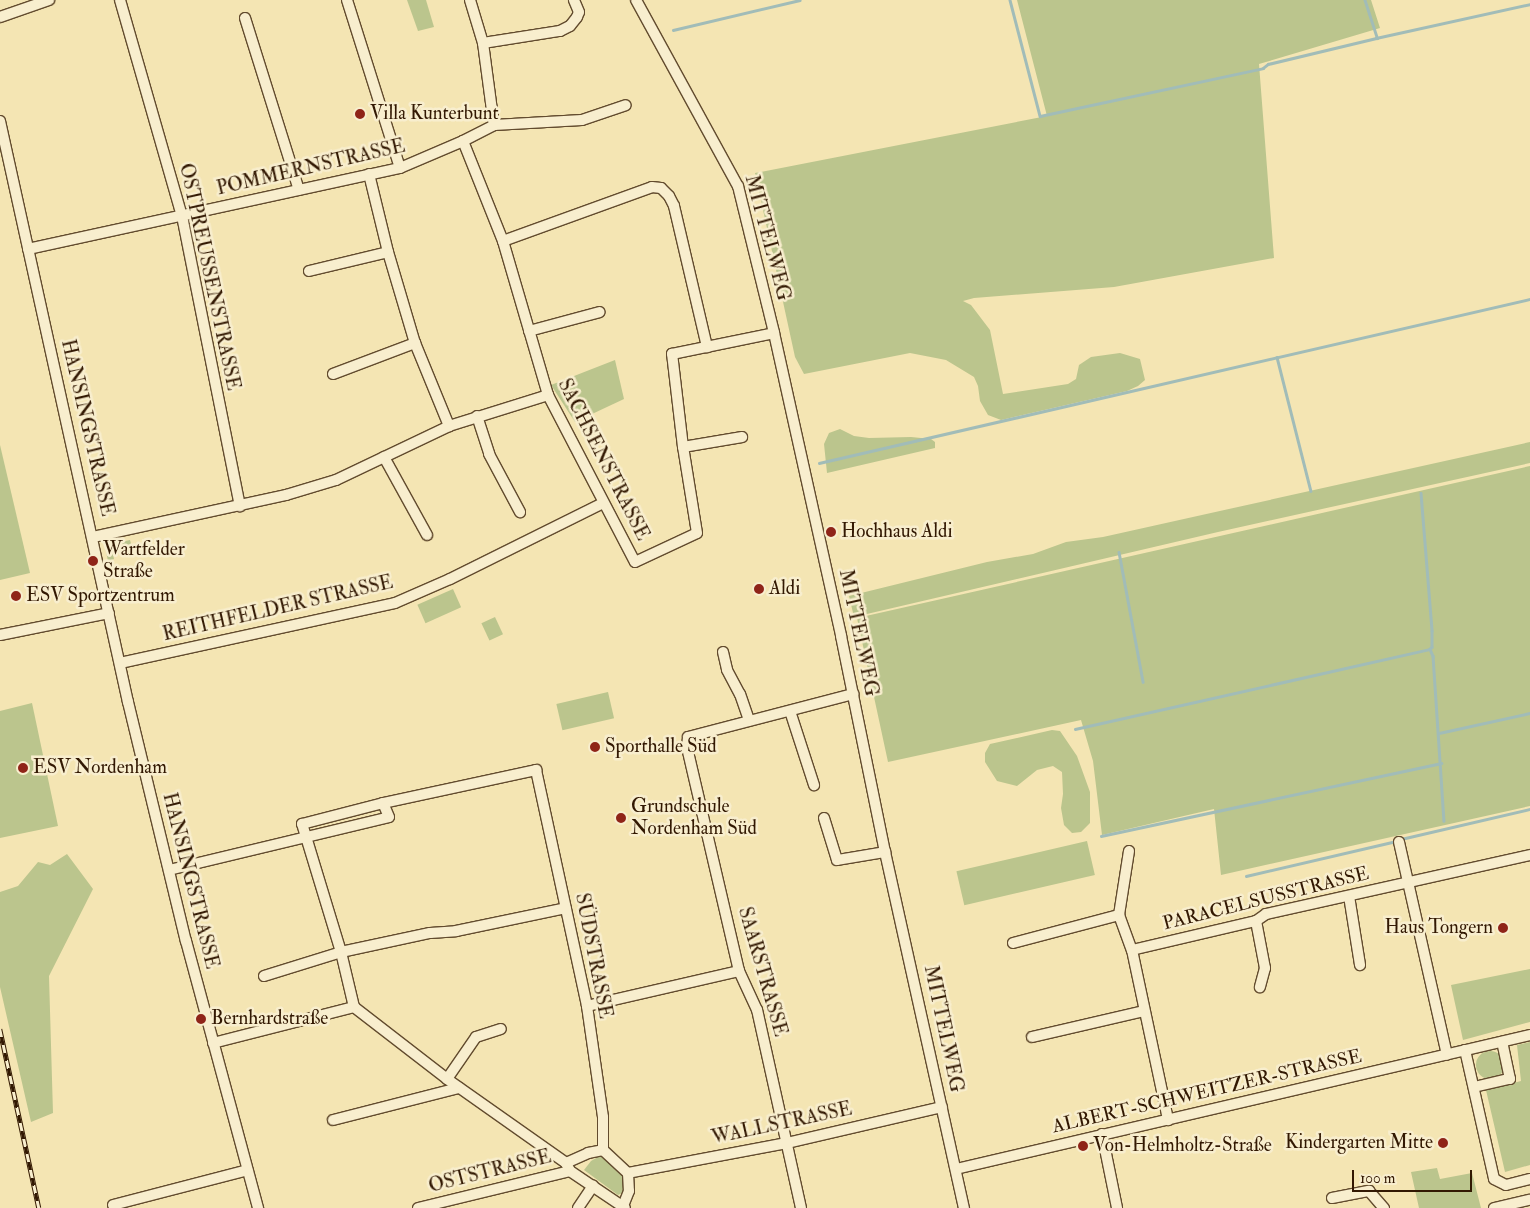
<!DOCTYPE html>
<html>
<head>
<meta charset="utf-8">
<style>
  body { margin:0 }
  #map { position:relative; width:1530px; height:1208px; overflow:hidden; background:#f4e5b3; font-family:"IM FELL Double Pica",serif }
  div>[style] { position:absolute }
  .green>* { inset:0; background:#bbc58d; transform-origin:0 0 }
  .round { border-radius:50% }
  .stream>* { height:2.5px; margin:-1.25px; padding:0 1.25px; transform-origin:1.25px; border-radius:1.25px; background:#a1bcb8 }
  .roads { filter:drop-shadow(1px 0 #624b2e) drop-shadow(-1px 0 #624b2e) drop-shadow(0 1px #624b2e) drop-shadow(0 -1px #624b2e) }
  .minor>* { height:10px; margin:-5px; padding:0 5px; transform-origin:5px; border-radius:5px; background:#f8eece }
  .rail>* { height:4.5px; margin-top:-2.25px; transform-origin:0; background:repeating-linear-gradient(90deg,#f8eece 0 8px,#321802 0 16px); box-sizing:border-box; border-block:1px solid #321802 }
  .dots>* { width:14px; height:14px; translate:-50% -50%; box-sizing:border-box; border:2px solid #f8eece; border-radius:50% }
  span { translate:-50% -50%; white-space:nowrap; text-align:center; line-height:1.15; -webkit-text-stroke:5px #f8eece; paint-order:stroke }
  .poi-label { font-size:19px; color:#321802 }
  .left { translate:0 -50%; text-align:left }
  .right { translate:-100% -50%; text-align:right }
  .street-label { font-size:19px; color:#321802 }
  .scale { position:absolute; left:1352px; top:1170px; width:120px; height:22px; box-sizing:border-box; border:2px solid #321802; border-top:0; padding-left:6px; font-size:15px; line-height:18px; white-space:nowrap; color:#321802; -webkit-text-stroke:4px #f8eece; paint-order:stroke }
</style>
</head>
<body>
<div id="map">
  <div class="green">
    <div style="clip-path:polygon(407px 0,426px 0,434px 27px,418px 31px)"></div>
    <div style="clip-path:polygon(1017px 0,1371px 0,1380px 28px,1259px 64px,1274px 258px,1114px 287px,974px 298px,963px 301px,971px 305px,990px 330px,1003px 394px,1068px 384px,1076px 379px,1079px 365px,1091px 357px,1120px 353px,1140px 359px,1145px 380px,1138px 386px,1127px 391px,1001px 420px,988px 415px,980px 401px,978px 386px,974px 377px,946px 360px,910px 353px,804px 374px,795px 357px,755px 173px,1047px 116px)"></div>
    <div style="clip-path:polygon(615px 360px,624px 399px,575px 422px,551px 385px)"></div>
    <div style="clip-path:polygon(840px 429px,854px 436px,869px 438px,911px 437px,931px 439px,935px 442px,935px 448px,827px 473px,824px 444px,829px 433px)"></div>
    <div style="clip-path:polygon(1530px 442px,1530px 463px,1218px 532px,854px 617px,849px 596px,987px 562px,1033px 554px,1066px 542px,1103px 537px)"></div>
    <div style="clip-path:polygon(0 445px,30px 573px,0 580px)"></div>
    <div style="clip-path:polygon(1530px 466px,1530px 806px,1221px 875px,1214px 809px,1102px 835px,1093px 761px,1081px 720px,888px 762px,857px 618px)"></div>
    <div style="clip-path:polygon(130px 540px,133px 551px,113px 554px,114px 559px,108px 561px,105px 547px,108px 545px)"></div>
    <div style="left:453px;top:589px;width:20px;height:39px;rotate:66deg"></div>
    <div style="left:495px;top:617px;width:19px;height:15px;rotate:65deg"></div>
    <div style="left:608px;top:692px;width:27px;height:53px;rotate:77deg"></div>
    <div style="clip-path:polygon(32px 703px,58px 826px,0 838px,0 711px)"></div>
    <div style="clip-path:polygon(1052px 730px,1060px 731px,1077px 756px,1090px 792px,1090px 823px,1081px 832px,1072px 833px,1064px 825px,1061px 808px,1063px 794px,1062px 772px,1053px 766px,1037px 770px,1017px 786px,997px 781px,985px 762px,985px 753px,990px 744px)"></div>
    <div style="left:1087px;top:841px;width:35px;height:134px;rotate:77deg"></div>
    <div style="clip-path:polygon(67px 854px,93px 889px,49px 976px,53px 1113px,31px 1122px,0 987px,0 892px,18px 886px,38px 862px,50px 865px)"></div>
    <div style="clip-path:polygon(1530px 969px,1530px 1022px,1463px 1040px,1451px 985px)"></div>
    <div style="clip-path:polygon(1530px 1042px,1530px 1165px,1505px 1172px,1486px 1090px,1521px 1081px,1517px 1045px)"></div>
    <div class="round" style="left:1476px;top:1051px;width:28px;height:28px"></div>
    <div style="clip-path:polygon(598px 1157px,604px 1157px,625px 1177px,624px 1192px,618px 1195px,584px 1170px,591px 1161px)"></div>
    <div style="clip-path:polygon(1437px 1168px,1440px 1179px,1472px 1173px,1481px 1208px,1419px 1208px,1411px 1172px)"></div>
  </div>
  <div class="stream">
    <div style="left:1010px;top:0;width:120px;rotate:75.5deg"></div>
    <div style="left:1040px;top:116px;width:228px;rotate:-12.1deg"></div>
    <div style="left:1263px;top:68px;width:6px;rotate:-39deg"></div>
    <div style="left:1268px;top:64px;width:111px;rotate:-13.5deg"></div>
    <div style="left:1376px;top:38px;width:158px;rotate:-12.4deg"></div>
    <div style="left:1365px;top:0;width:40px;rotate:72deg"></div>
    <div style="left:673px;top:30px;width:130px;rotate:-13.3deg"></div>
    <div style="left:1277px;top:357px;width:138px;rotate:75.8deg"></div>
    <div style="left:819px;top:463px;width:730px;rotate:-12.99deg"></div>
    <div style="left:1421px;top:493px;width:138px;rotate:85.4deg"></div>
    <div style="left:1432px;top:631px;width:16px;rotate:90deg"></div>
    <div style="left:1432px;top:647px;width:3px;rotate:135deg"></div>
    <div style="left:1430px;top:649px;width:8px;rotate:67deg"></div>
    <div style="left:1433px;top:656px;width:165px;rotate:86.2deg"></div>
    <div style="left:1119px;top:552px;width:132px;rotate:79.5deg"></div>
    <div style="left:1075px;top:729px;width:364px;rotate:-12.7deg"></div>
    <div style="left:1439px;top:733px;width:93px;rotate:-12.4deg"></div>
    <div style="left:1101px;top:836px;width:348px;rotate:-12.1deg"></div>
    <div style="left:1401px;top:839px;width:132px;rotate:-13.1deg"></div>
    <div style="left:1246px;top:876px;width:154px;rotate:-13.1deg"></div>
  </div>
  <div class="roads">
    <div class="minor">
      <div style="left:120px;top:0;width:225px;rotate:74deg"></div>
      <div style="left:182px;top:216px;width:296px;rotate:78.7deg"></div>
      <div style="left:347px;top:0;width:176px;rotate:72.5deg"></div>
      <div style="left:470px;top:0;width:45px;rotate:73.2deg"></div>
      <div style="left:483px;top:43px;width:83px;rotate:82.4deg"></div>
      <div style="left:636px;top:0;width:212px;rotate:61.3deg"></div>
      <div style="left:738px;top:186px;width:151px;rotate:76.2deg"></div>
      <div style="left:774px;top:333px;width:310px;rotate:77.5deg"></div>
      <div style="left:841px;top:636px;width:220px;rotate:78.5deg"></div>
      <div style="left:885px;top:852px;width:365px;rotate:77.5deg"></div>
      <div style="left:0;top:17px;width:52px;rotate:-19.1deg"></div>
      <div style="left:245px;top:18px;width:180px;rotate:72.6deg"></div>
      <div style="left:483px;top:43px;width:78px;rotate:-8.9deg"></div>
      <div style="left:560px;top:31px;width:11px;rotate:-27deg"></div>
      <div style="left:570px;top:26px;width:11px;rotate:-52deg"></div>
      <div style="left:577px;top:17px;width:5px;rotate:-68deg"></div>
      <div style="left:579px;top:12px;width:13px;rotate:-113deg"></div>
      <div style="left:0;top:121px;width:595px;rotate:77.58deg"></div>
      <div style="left:128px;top:702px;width:246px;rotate:76.4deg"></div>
      <div style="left:186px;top:941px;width:277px;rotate:74.9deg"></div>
      <div style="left:463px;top:141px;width:108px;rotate:68.2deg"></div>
      <div style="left:503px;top:241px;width:160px;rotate:73.7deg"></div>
      <div style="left:548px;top:395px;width:188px;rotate:62.5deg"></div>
      <div style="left:635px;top:562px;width:68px;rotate:-25.1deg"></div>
      <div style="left:697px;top:533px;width:87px;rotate:-99.2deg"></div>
      <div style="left:683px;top:447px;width:94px;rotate:-96.7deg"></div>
      <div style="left:672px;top:354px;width:104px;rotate:-11.6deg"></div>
      <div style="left:369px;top:174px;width:80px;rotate:76.3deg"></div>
      <div style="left:388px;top:252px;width:95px;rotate:73.5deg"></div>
      <div style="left:415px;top:343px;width:90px;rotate:67.7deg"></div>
      <div style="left:503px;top:241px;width:158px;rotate:-19.9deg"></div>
      <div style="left:652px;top:187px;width:9px;rotate:6deg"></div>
      <div style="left:661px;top:188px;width:11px;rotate:45deg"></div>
      <div style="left:669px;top:196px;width:11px;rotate:63deg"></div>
      <div style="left:674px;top:206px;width:145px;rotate:76.8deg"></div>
      <div style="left:28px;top:249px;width:381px;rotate:-12.3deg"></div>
      <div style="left:400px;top:168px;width:69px;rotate:-23.2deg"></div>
      <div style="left:463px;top:141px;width:35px;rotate:-27deg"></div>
      <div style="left:494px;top:125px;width:88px;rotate:-3.3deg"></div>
      <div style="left:582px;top:120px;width:46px;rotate:-18.8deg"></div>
      <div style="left:309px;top:271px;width:81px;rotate:-13.5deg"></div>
      <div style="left:529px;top:331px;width:73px;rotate:-15deg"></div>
      <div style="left:333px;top:374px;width:88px;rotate:-20.7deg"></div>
      <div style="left:477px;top:416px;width:40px;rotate:72deg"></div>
      <div style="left:489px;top:454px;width:66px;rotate:61.9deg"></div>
      <div style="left:683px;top:447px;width:60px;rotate:-9.6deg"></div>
      <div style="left:384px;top:457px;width:89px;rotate:61.1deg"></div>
      <div style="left:93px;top:537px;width:198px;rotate:-12.3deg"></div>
      <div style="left:286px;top:495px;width:52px;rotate:-16.7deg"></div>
      <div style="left:336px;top:480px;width:125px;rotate:-25.5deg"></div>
      <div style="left:449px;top:426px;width:104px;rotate:-17.4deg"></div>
      <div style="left:0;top:635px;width:111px;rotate:-11.4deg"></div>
      <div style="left:723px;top:652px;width:18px;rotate:77deg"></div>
      <div style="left:727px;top:670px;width:27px;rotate:62deg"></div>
      <div style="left:740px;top:694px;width:28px;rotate:71deg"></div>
      <div style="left:120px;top:663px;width:281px;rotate:-12.3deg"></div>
      <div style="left:395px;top:603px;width:60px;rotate:-23.6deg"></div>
      <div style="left:450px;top:579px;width:171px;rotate:-26.4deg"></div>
      <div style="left:790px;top:711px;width:78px;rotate:72deg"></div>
      <div style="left:824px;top:818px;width:44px;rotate:72.8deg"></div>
      <div style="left:837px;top:860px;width:49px;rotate:-9.5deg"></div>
      <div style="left:1399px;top:842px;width:218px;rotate:77.3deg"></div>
      <div style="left:1129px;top:851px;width:65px;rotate:98.9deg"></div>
      <div style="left:1119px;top:915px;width:37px;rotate:70deg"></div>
      <div style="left:1132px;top:950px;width:174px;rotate:78deg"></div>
      <div style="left:169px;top:870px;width:226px;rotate:-13.5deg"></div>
      <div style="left:389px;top:817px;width:15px;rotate:-113deg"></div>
      <div style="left:1349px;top:896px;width:70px;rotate:80.9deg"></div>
      <div style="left:1256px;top:921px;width:48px;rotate:79.2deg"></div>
      <div style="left:1265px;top:968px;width:20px;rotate:105deg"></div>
      <div style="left:1013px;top:943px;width:110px;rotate:-14.8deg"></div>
      <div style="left:1132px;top:950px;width:127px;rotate:-13.2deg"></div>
      <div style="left:1256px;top:921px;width:12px;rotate:-35deg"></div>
      <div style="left:1266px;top:914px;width:271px;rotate:-12.6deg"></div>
      <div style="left:264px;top:976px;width:81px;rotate:-17.3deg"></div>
      <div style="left:341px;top:952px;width:91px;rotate:-12.1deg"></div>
      <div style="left:430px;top:933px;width:26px;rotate:-4deg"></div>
      <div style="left:456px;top:931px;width:112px;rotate:-11.8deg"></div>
      <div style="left:587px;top:1006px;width:156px;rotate:-13deg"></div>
      <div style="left:354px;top:1007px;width:57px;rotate:-103.3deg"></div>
      <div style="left:341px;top:952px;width:134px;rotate:-106.9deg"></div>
      <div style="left:302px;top:824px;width:84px;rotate:-14.5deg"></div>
      <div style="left:383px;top:803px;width:157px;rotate:-12.2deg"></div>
      <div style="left:536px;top:770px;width:241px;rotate:77.8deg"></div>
      <div style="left:587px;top:1006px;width:112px;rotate:81.8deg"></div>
      <div style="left:603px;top:1117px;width:33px;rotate:90deg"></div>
      <div style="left:1032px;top:1037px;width:115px;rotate:-13.1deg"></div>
      <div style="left:213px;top:1043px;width:146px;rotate:-14.3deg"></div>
      <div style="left:354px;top:1007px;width:118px;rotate:37.7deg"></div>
      <div style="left:447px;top:1079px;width:146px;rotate:35.2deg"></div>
      <div style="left:566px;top:1163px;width:9px;rotate:63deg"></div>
      <div style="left:570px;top:1171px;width:66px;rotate:33.9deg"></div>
      <div style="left:1465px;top:1050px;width:132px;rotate:77.3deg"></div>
      <div style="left:1494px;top:1179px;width:13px;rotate:27deg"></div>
      <div style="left:1506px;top:1185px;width:25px;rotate:-14deg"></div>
      <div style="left:447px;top:1079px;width:51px;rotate:-55.4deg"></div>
      <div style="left:476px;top:1037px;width:26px;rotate:-18deg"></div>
      <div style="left:1474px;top:1087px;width:37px;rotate:-13deg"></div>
      <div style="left:1510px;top:1079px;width:38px;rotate:-102deg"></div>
      <div style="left:333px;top:1120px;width:130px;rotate:-14.3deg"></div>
      <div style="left:1102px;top:1134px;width:76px;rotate:78.5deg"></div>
      <div style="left:566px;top:1163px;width:24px;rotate:-24deg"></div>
      <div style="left:588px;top:1153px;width:15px;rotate:-11deg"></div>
      <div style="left:603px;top:1150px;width:34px;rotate:43deg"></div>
      <div style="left:628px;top:1173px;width:18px;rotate:87deg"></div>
      <div style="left:629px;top:1191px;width:16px;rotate:112deg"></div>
      <div style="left:956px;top:1169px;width:589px;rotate:-13.14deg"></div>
      <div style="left:628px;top:1173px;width:162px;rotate:-10.7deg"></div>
      <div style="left:787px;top:1143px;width:159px;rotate:-13.1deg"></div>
      <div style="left:1332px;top:1198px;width:38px;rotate:-11deg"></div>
      <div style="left:1369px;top:1191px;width:23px;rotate:49deg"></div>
      <div style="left:113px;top:1205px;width:139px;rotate:-14.5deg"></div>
      <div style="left:418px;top:1208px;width:156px;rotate:-13.7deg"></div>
      <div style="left:578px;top:1208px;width:27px;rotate:-56deg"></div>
      <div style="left:801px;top:1208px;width:203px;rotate:-102.5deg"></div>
      <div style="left:757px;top:1010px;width:43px;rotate:-114.8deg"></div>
      <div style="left:739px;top:971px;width:230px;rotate:-103.1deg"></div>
      <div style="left:687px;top:747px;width:10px;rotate:-84deg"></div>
      <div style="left:688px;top:737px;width:171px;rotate:-14.6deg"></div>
      <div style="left:1494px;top:1208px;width:37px;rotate:-13deg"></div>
    </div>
  </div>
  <div class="rail">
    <div style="left:0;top:1029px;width:183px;rotate:77.7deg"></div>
  </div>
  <div class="dots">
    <div style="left:360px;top:114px;background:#8f2418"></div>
    <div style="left:831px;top:532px;background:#8f2418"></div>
    <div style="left:93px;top:561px;background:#8f2418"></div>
    <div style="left:759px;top:589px;background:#8f2418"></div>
    <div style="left:16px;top:596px;background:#8f2418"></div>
    <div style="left:595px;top:747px;background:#8f2418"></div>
    <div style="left:23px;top:768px;background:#8f2418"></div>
    <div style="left:621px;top:818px;background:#8f2418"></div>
    <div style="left:1503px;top:928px;background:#8f2418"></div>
    <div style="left:201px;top:1019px;background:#8f2418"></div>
    <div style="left:1443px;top:1143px;background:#8f2418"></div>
    <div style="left:1083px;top:1146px;background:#8f2418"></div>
  </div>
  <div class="poi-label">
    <span class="left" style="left:370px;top:114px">Villa Kunterbunt</span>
    <span class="left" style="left:841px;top:532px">Hochhaus Aldi</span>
    <span class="left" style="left:103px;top:561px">Wartfelder<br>Straße</span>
    <span class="left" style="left:769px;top:589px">Aldi</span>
    <span class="left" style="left:26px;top:596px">ESV Sportzentrum</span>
    <span class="left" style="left:605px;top:747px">Sporthalle Süd</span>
    <span class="left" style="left:33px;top:768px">ESV Nordenham</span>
    <span class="left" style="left:631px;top:818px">Grundschule<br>Nordenham Süd</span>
    <span class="right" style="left:1493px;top:928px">Haus Tongern</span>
    <span class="left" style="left:211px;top:1019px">Bernhardstraße</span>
    <span class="right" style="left:1433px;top:1143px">Kindergarten Mitte</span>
    <span class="left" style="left:1093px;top:1146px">Von-Helmholtz-Straße</span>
  </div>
  <div class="street-label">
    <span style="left:311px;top:168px;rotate:-13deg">POMMERNSTRASSE</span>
    <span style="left:767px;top:238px;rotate:75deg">MITTELWEG</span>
    <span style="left:209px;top:277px;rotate:78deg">OSTPREUSSENSTRASSE</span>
    <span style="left:87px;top:428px;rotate:77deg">HANSINGSTRASSE</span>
    <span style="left:603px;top:460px;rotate:63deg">SACHSENSTRASSE</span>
    <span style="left:278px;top:609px;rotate:-13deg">REITHFELDER STRASSE</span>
    <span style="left:858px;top:633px;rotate:78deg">MITTELWEG</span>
    <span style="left:190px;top:881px;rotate:76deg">HANSINGSTRASSE</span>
    <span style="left:1266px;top:899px;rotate:-14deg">PARACELSUSSTRASSE</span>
    <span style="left:593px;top:956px;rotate:79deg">SÜDSTRASSE</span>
    <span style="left:762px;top:972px;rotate:74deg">SAARSTRASSE</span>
    <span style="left:943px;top:1029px;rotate:78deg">MITTELWEG</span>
    <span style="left:1207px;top:1092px;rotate:-13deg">ALBERT-SCHWEITZER-STRASSE</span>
    <span style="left:782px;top:1124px;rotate:-12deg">WALLSTRASSE</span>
    <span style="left:490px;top:1172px;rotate:-14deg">OSTSTRASSE</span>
  </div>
  <div class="scale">100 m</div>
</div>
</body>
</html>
